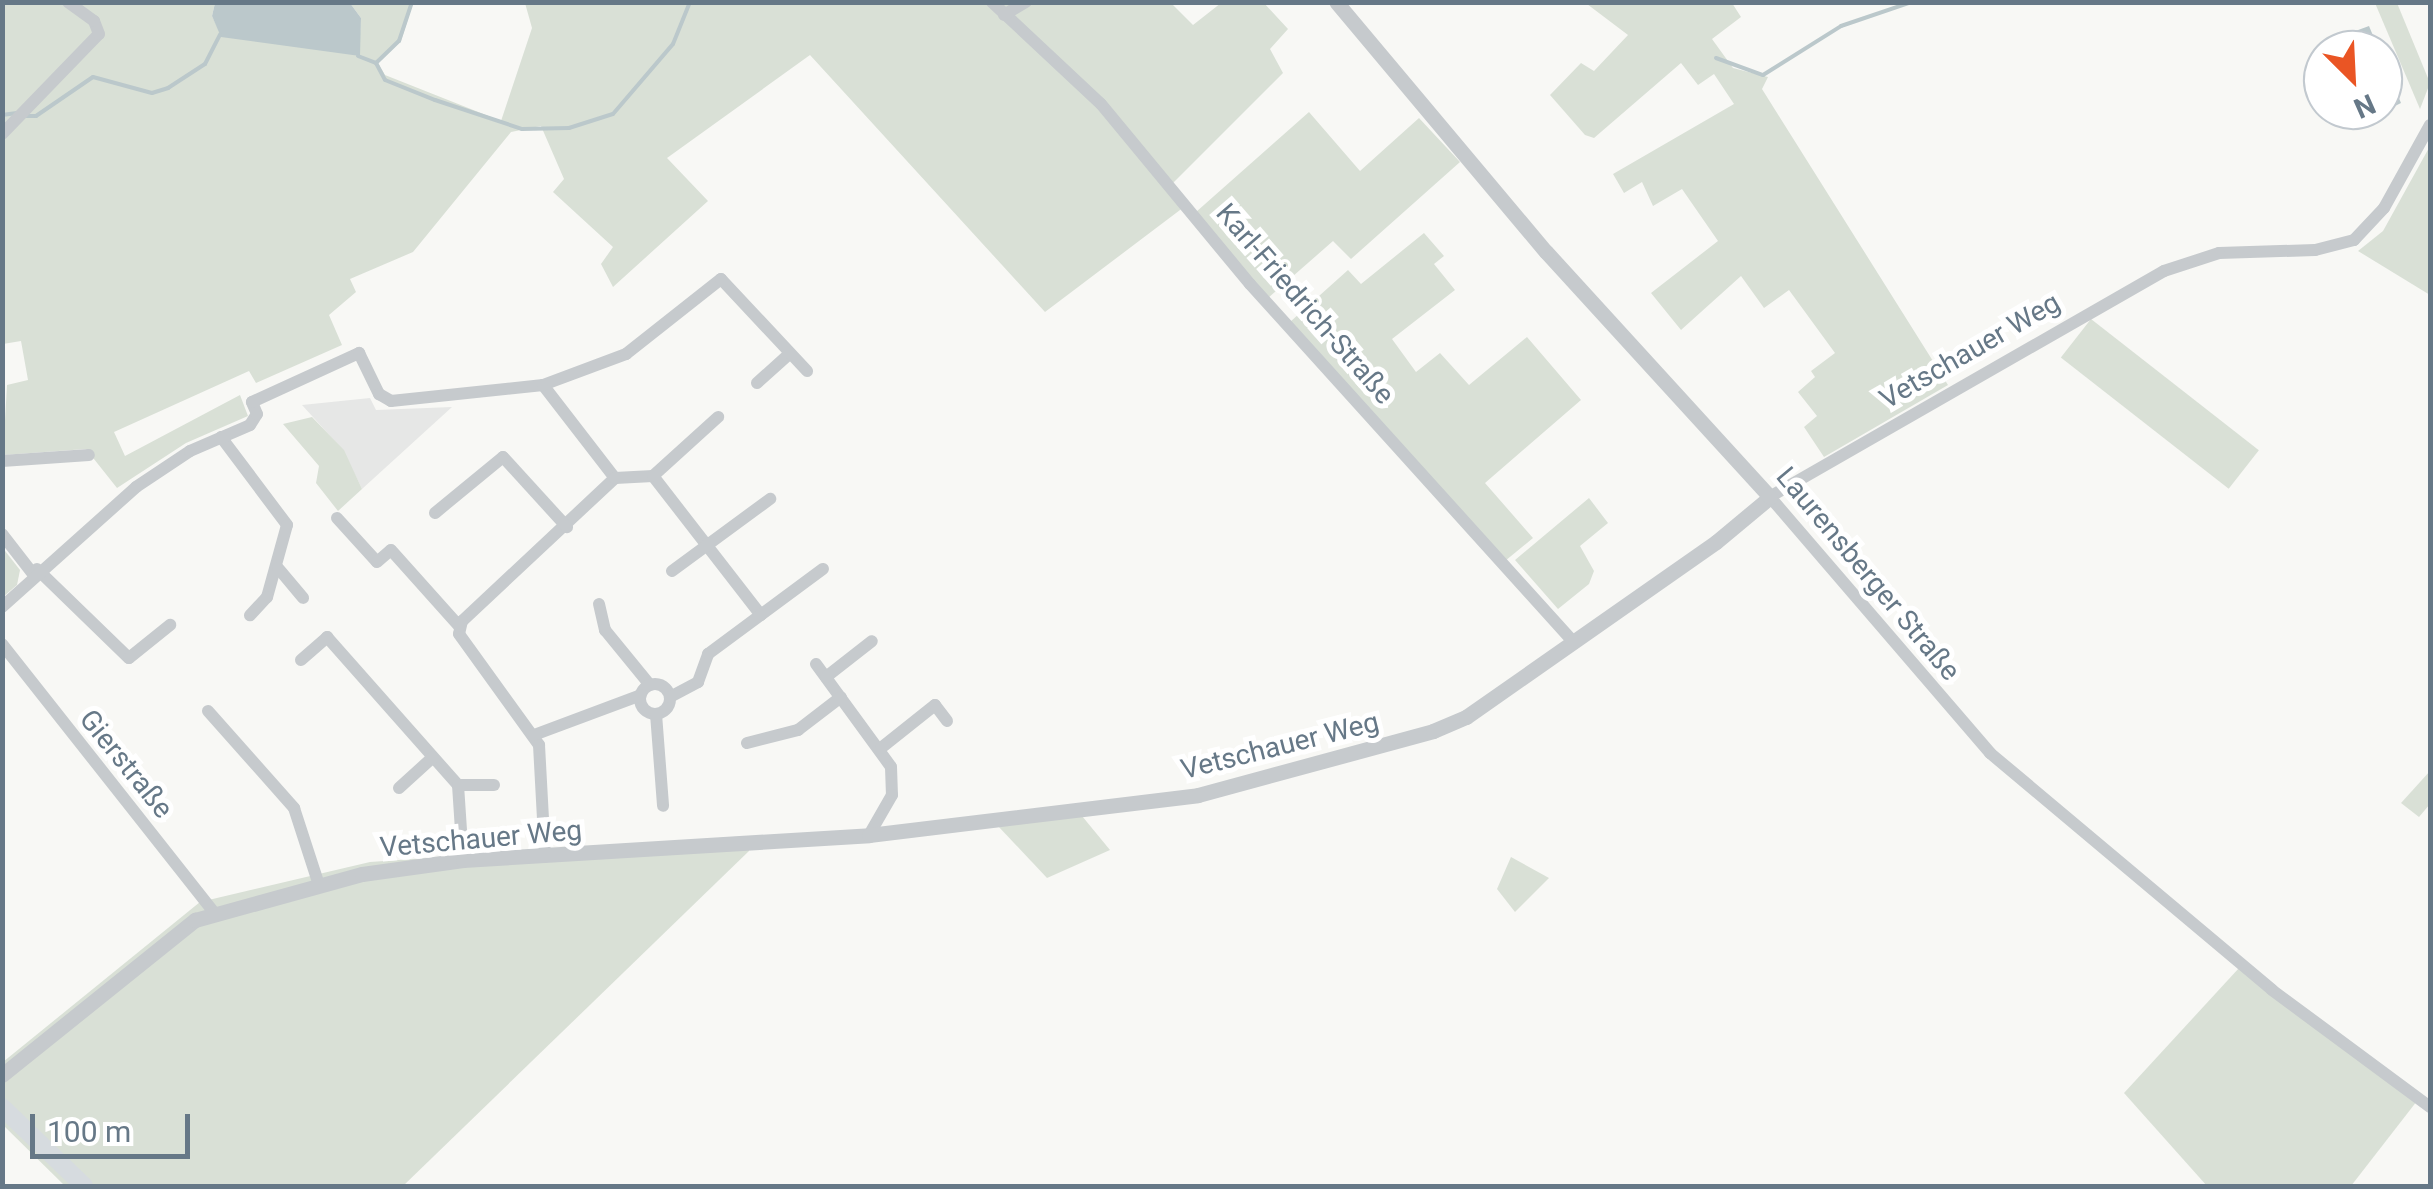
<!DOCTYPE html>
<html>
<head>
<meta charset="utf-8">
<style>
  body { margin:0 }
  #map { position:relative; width:2433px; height:1189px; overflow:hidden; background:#f8f8f5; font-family:Roboto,sans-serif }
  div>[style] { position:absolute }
  .built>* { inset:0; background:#e6e7e6 }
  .green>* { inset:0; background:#d9e0d6; transform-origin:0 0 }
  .water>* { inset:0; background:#bbc8cb }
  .stream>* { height:4px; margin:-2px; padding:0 2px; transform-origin:2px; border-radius:2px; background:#bbc8cb }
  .minor>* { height:12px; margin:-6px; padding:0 6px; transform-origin:6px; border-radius:6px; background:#c6cacd }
  .minor>.ring { margin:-6px; padding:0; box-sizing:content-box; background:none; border:12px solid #c6cacd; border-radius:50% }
  .tertiary>* { height:15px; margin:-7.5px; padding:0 7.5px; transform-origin:7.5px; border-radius:7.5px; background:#c6cacd }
  .secondary>* { height:18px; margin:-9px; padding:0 9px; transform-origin:9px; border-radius:9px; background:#d6dbdf }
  span { translate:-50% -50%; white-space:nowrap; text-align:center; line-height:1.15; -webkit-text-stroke:10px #fff; paint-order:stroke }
  .street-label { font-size:28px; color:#667887 }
  .frame { position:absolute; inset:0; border:5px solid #667887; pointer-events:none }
  .north { position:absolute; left:2303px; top:30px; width:100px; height:100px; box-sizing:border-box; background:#fff; border:2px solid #c2c9cf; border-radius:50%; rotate:156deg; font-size:28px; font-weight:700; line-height:40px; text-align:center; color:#667887 }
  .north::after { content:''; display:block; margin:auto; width:35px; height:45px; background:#ea5524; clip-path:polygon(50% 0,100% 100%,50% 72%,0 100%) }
  .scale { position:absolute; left:30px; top:1114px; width:160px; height:45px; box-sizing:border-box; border:5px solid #667887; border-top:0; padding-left:12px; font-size:30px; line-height:35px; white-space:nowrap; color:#667887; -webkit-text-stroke:8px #fff; paint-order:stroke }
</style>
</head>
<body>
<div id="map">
  <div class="built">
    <div style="clip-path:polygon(370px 398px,376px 410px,452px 407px,362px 489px,343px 450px,302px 405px)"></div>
  </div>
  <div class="green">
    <div style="clip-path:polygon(1170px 2px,1193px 25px,1221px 3px,1263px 2px,1288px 29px,1270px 49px,1283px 73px,1168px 188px,1184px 207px,1045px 312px,810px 55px,667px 158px,708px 201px,613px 287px,601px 264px,613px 247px,553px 192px,564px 179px,541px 126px,511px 132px,413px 252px,350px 279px,356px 292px,329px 315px,342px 345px,256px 383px,249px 371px,114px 432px,125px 456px,240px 395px,248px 416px,186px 443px,117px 488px,86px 449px,3px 455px,7px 385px,28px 380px,21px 341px,3px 344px,2px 3px,215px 3px,212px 16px,222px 36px,324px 50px,359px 50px,361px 18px,350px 3px,413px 3px,401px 41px,378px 63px,385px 75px,501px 121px,532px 28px,525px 3px)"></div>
    <div style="clip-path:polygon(1570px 3px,1732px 3px,1741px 17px,1712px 39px,1733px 68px,1768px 77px,1762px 89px,1948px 385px,1824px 457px,1804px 427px,1817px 416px,1798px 392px,1815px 377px,1811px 371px,1835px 353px,1789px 290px,1764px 308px,1741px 276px,1681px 330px,1651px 293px,1718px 241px,1682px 189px,1653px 206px,1642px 182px,1624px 193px,1613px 174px,1734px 104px,1714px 74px,1698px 85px,1681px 63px,1594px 138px,1585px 135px,1550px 95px,1581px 63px,1594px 71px,1628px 35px,1587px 4px)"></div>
    <div style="clip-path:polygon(2375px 3px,2397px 3px,2430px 83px,2420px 109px)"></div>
    <div style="clip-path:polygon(1309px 112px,1360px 171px,1419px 118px,1460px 162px,1351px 259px,1333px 241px,1267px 299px,1196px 212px)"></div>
    <div style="clip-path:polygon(2430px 146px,2430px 295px,2358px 251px,2383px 231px)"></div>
    <div style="clip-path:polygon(1424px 233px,1444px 256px,1434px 264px,1455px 290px,1392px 339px,1416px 372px,1440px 353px,1469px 385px,1527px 337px,1581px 400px,1485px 483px,1533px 538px,1505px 561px,1290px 322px,1348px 270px,1361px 284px)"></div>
    <div style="left:2091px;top:319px;width:213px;height:49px;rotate:38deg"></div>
    <div style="clip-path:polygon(312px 417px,344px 450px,362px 489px,338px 511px,316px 483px,319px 466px,283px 424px)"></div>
    <div style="clip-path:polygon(1589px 498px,1608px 523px,1580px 546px,1594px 571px,1589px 584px,1558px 609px,1515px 560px)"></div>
    <div style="clip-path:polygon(2px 547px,20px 570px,17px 585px,3px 597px)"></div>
    <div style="clip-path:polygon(2430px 771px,2430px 804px,2419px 817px,2401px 803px)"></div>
    <div style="clip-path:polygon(1082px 816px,1110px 850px,1047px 878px,998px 826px)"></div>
    <div style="clip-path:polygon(748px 836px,749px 851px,403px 1186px,65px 1186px,3px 1125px,3px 1062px,200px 902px,370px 862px)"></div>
    <div style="clip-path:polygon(1511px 857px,1549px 878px,1515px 912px,1497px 889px)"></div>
    <div style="clip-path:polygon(2239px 968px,2417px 1101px,2351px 1186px,2207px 1186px,2124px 1093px)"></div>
  </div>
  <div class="water">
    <div style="clip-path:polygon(215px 3px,350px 3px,361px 18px,360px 56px,221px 37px,212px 16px)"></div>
    <div style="clip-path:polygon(2369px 26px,2379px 50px,2356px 50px,2350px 33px)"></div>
    <div style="clip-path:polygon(2383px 60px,2401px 103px,2383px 112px,2380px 110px)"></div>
  </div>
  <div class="stream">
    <div style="left:358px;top:56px;width:19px;rotate:21deg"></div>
    <div style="left:376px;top:63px;width:19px;rotate:62deg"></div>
    <div style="left:385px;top:80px;width:54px;rotate:21.8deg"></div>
    <div style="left:435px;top:100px;width:92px;rotate:18.4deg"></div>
    <div style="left:522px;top:129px;width:47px;rotate:-1.2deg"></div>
    <div style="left:569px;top:128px;width:46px;rotate:-17.7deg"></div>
    <div style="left:613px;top:114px;width:92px;rotate:-49.4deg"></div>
    <div style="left:673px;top:44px;width:45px;rotate:-68deg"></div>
    <div style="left:1716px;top:58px;width:50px;rotate:19.9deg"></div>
    <div style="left:1763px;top:75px;width:92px;rotate:-32.1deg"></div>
    <div style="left:1841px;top:26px;width:75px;rotate:-18.7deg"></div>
    <div style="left:376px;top:63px;width:32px;rotate:-44deg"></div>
    <div style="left:399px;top:41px;width:41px;rotate:-71.6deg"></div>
    <div style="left:2px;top:115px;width:15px;rotate:-8deg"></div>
    <div style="left:26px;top:116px;width:10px"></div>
    <div style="left:36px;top:116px;width:69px;rotate:-34.4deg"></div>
    <div style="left:93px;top:77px;width:61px;rotate:15.2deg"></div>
    <div style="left:152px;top:93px;width:17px;rotate:-17deg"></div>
    <div style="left:168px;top:88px;width:44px;rotate:-33deg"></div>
    <div style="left:205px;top:64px;width:33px;rotate:-63deg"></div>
  </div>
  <div class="minor">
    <div style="left:992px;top:2px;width:149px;rotate:43.1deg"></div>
    <div style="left:1101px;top:104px;width:234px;rotate:50.4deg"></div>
    <div style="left:1250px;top:284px;width:484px;rotate:47.9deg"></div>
    <div style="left:1004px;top:15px;width:26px;rotate:-31deg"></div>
    <div style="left:2430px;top:125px;width:95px;rotate:119deg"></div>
    <div style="left:2384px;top:208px;width:44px;rotate:133.2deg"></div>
    <div style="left:2354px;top:240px;width:40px;rotate:165.6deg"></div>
    <div style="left:2315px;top:250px;width:96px;rotate:178.2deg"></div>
    <div style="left:2219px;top:253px;width:58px;rotate:161.9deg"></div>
    <div style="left:2164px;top:271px;width:454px;rotate:150.2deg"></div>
    <div style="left:1770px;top:497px;width:338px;rotate:49.3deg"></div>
    <div style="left:1990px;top:753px;width:368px;rotate:40deg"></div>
    <div style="left:2272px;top:990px;width:197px;rotate:36.5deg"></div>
    <div style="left:2px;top:134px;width:139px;rotate:-45.9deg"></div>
    <div style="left:99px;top:34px;width:14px;rotate:-111deg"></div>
    <div style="left:94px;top:21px;width:32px;rotate:-144deg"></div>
    <div style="left:757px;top:383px;width:40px;rotate:-42deg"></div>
    <div style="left:543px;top:385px;width:118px;rotate:52.3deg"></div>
    <div style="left:615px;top:478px;width:209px;rotate:136.9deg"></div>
    <div style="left:462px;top:621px;width:13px;rotate:103deg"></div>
    <div style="left:459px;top:634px;width:137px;rotate:54.2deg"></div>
    <div style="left:539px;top:745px;width:112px;rotate:86.9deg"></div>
    <div style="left:221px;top:437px;width:110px;rotate:53.1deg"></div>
    <div style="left:287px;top:525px;width:75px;rotate:105.5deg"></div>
    <div style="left:267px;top:597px;width:25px;rotate:133deg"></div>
    <div style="left:2px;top:461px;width:87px;rotate:-3.9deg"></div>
    <div style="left:653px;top:476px;width:176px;rotate:52.2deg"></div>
    <div style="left:615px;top:478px;width:38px;rotate:-3deg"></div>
    <div style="left:653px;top:476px;width:88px;rotate:-42.2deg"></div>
    <div style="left:435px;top:513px;width:88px;rotate:-39.5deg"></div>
    <div style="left:503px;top:457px;width:95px;rotate:47.6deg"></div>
    <div style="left:337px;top:518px;width:59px;rotate:47.7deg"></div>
    <div style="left:377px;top:562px;width:18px;rotate:-41deg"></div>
    <div style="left:391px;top:550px;width:102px;rotate:48.2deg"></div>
    <div style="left:2px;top:534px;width:51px;rotate:52.2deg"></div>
    <div style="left:278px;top:568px;width:39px;rotate:50deg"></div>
    <div style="left:37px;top:569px;width:128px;rotate:44.1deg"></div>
    <div style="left:129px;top:658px;width:53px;rotate:-38.8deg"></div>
    <div style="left:672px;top:571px;width:122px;rotate:-36.3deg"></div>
    <div style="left:599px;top:604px;width:27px;rotate:77deg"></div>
    <div style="left:605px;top:630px;width:71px;rotate:50.7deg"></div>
    <div style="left:2px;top:607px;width:180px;rotate:-41.8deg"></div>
    <div style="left:136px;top:487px;width:65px;rotate:-33.7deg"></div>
    <div style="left:190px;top:451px;width:65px;rotate:-23.4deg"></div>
    <div style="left:250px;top:425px;width:13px;rotate:-58deg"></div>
    <div style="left:257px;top:414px;width:13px;rotate:-113deg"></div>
    <div style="left:252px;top:402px;width:118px;rotate:-24.6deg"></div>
    <div style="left:359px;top:353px;width:46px;rotate:64deg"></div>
    <div style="left:379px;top:394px;width:14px;rotate:30deg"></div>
    <div style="left:391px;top:401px;width:153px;rotate:-6deg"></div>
    <div style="left:543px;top:385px;width:89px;rotate:-20.5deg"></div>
    <div style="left:626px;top:354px;width:121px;rotate:-38.3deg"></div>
    <div style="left:721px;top:279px;width:126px;rotate:46.9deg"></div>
    <div style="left:2px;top:644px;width:342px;rotate:51.7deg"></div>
    <div style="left:301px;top:660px;width:35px;rotate:-41deg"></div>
    <div style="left:327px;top:637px;width:198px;rotate:48.5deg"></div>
    <div style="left:458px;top:785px;width:75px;rotate:86.2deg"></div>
    <div style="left:816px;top:664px;width:127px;rotate:53.9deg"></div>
    <div style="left:891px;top:767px;width:28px;rotate:88deg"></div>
    <div style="left:892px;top:795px;width:46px;rotate:119.9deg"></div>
    <div style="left:826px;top:677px;width:58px;rotate:-38deg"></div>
    <div class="ring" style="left:640px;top:684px;width:18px;height:18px"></div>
    <div style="left:670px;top:697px;width:32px;rotate:-28deg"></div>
    <div style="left:698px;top:682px;width:30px;rotate:-70deg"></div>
    <div style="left:708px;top:654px;width:143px;rotate:-36.5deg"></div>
    <div style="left:208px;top:711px;width:130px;rotate:48.4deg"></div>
    <div style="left:294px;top:808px;width:81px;rotate:72deg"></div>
    <div style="left:656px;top:714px;width:92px;rotate:85.6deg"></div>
    <div style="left:534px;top:735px;width:114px;rotate:-20.5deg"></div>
    <div style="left:747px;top:743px;width:53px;rotate:-14.3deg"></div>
    <div style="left:798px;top:730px;width:54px;rotate:-37.5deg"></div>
    <div style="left:881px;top:748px;width:69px;rotate:-38.5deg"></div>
    <div style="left:935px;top:705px;width:20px;rotate:53deg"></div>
    <div style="left:458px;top:785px;width:36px"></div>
    <div style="left:399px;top:788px;width:45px;rotate:-42.3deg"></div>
  </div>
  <div class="tertiary">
    <div style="left:2px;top:1075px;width:248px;rotate:-38.8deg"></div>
    <div style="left:195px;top:920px;width:173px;rotate:-15.4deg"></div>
    <div style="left:362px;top:874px;width:102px;rotate:-7.9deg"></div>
    <div style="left:463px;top:860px;width:407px;rotate:-3.5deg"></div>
    <div style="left:869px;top:835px;width:331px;rotate:-6.9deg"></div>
    <div style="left:1198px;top:795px;width:244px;rotate:-15.2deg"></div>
    <div style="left:1433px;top:731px;width:36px;rotate:-23deg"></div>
    <div style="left:1466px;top:717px;width:305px;rotate:-35deg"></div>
    <div style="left:1716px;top:542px;width:70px;rotate:-39.8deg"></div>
    <div style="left:1770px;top:497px;width:332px;rotate:-132.4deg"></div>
    <div style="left:1546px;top:252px;width:326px;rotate:-130deg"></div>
  </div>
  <div class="secondary">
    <div style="left:2px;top:1107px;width:114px;rotate:43.9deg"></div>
  </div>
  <div class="street-label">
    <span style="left:1305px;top:304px;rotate:49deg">Karl-Friedrich-Straße</span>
    <span style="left:1970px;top:351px;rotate:-30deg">Vetschauer Weg</span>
    <span style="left:1868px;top:574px;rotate:50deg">Laurensberger Straße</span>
    <span style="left:1280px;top:746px;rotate:-14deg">Vetschauer Weg</span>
    <span style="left:126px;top:764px;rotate:51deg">Gierstraße</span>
    <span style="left:481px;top:839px;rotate:-5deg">Vetschauer Weg</span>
  </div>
  <div class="frame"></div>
  <div class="north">N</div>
  <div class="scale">100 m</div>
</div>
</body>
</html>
